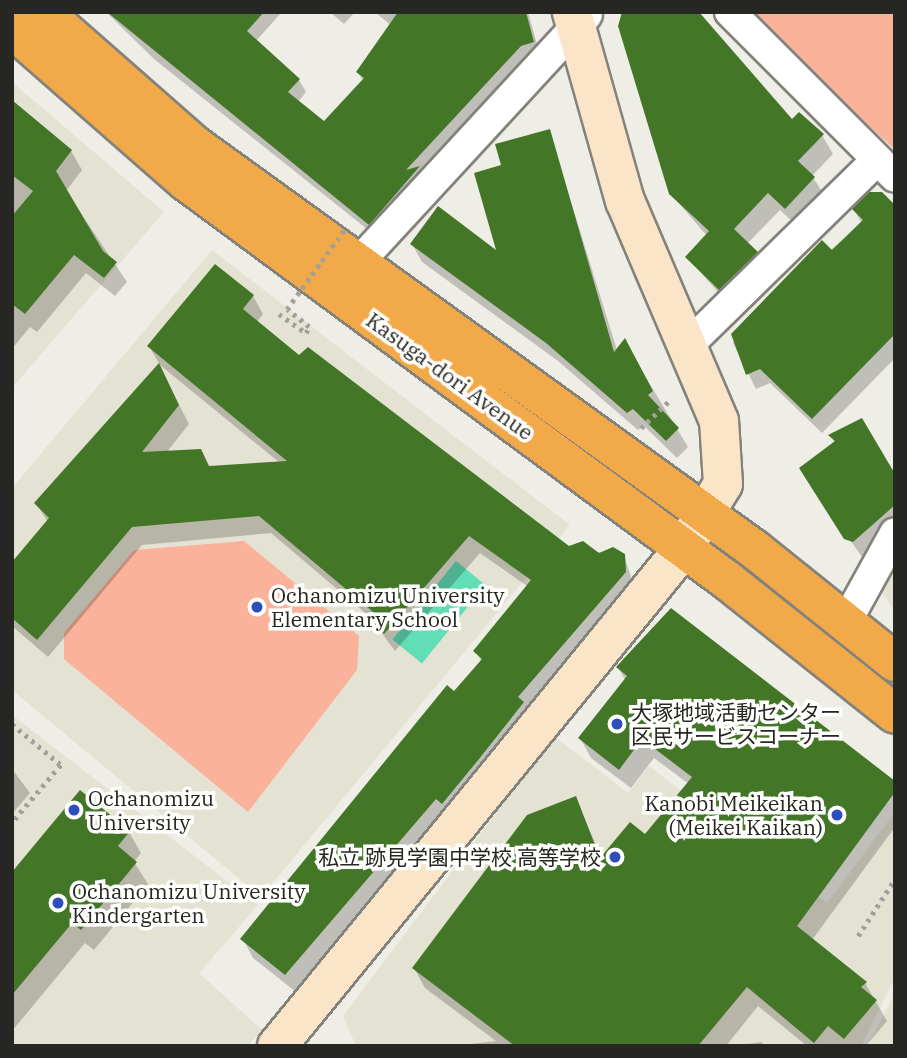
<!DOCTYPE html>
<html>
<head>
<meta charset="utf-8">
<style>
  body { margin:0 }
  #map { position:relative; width:907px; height:1058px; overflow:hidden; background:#efeee6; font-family:"IBM Plex Serif","Noto Sans JP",serif }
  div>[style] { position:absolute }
  .built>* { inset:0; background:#e4e3d3 }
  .green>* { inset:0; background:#fab29b }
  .water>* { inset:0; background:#62deb6; transform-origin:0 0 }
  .shadow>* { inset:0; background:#0003 }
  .building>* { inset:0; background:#437727 }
  .path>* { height:4.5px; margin-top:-2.25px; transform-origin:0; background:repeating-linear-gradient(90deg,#a1a09a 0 3.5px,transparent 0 8.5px) }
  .roads { filter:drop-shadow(2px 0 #83827b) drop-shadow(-2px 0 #83827b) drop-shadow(0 2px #83827b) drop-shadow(0 -2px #83827b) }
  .street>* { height:30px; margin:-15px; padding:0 15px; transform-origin:15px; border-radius:15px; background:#fff }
  .secondary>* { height:38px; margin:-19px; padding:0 19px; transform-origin:19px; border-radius:19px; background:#fbe5c9 }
  .highway>* { height:38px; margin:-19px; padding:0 19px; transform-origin:19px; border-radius:19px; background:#f1a94a }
  .path-bridge>* { height:4.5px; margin-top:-2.25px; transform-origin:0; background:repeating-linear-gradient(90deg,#a1a09a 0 3.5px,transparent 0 8.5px) }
  .dots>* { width:19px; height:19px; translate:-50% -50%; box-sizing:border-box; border:4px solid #fffffe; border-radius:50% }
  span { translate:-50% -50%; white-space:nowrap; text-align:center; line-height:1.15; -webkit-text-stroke:7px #fffffe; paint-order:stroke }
  .street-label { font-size:21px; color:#262623 }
  .poi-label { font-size:21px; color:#262623 }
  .left { translate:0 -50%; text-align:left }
  .right { translate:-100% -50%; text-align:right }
  .frame { position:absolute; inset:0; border:14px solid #262623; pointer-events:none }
</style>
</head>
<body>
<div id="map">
  <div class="built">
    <div style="clip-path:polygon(12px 82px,164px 212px,12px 388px)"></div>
    <div style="clip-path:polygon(212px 250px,570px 525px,261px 897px,12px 690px,12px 488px)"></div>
    <div style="clip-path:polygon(895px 567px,895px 612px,882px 593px)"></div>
    <div style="clip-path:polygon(12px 715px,258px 905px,199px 973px,262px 1030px,247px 1046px,12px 1046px)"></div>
    <div style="clip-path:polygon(554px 736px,628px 793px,649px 766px,827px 903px,895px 812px,895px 978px,861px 1046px,356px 1046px,343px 1016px)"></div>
    <div style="clip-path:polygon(895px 993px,895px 1046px,868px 1046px)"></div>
  </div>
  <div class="green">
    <div style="clip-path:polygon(749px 12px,895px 12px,895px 150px,751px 17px)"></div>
    <div style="clip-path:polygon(244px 541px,359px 636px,357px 670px,248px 812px,64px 659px,64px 633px,134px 550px)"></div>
  </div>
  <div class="water">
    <div style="left:456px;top:561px;width:38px;height:101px;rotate:39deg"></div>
  </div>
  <div class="shadow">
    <div style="clip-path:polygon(106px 12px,282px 12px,256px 41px,299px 80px,306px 92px,298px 102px,325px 123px,363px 81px,358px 72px,393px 27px,375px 12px,528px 12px,540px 55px,377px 237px,154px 59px)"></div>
    <div style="clip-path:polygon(330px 12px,355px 12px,344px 24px)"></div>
    <div style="clip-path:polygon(12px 102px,71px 151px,82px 170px,66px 191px,127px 282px,115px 296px,86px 273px,37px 332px,30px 327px,12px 349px)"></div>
    <div style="clip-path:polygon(792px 122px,822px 135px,833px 154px,812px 176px,825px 196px,797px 226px,780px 210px,747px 244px,767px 271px,731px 307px,687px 257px,707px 236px,670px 193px)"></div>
    <div style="clip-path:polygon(549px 131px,617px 350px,634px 358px,688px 447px,677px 458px,644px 426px,638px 430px,558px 361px,422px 262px,412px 244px,499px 254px,504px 166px)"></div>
    <div style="clip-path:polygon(895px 208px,895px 358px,822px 433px,770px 383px,756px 389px,733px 343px,749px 317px,862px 224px,854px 209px)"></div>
    <div style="clip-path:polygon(253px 296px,263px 314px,257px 322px,299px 358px,568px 548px,624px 556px,636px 591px,296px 992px,253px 958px,243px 939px,482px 662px,475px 651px,527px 586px,480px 553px,395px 651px,370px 617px,271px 533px,142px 545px,48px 657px,12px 626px,12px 565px,47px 521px,36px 503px,159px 366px,189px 424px,166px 453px,209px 468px,280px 463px,160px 365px,149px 346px)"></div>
    <div style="clip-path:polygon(831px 435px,895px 478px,895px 535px,863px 558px,810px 485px,835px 444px)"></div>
    <div style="clip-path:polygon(618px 667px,895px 783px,895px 827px,812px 940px,865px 983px,887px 1021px,866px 1046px,807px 1046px,758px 1006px,726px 1046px,453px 1046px,496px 1041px,425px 988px,414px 968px,575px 798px,602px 858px,645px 836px,689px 784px,654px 758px,631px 788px,591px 758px,580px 738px,625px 680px)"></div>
    <div style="clip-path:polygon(12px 769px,30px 793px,12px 814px)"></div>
    <div style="clip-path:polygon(129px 832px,141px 853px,134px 862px,148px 884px,94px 950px,85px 943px,12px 1031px,12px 879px)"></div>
    <div style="clip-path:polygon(762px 1042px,764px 1046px,732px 1046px)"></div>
  </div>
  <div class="building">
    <div style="clip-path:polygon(107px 12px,264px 12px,247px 31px,300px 79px,288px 92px,324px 121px,364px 78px,356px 72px,398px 12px,526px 12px,534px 42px,521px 46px,406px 170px,420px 166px,369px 225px)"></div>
    <div style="clip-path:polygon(622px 12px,699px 12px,792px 119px,799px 112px,824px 134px,798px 161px,815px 177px,785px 209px,768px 193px,734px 229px,758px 252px,719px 290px,685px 257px,709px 231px,669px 194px,618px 26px)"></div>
    <div style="clip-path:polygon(12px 100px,72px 150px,56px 171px,103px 251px,117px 262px,104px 278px,74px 255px,25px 314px,12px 304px,12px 216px,33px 191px,12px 175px)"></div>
    <div style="clip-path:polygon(550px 129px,614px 352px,625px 338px,653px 391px,648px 395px,679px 428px,666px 441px,633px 409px,627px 413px,546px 343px,410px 244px,438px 206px,496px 250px,474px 173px,501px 165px,495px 144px)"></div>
    <div style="clip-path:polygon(869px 192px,882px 192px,895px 205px,895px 334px,812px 419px,760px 369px,746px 375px,731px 334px,822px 240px,832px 250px,863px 220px,852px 209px)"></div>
    <div style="clip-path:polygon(215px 264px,254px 295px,243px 309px,299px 355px,308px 347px,569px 546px,583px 541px,599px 553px,613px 547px,625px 554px,626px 572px,518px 697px,524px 702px,479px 759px,442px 804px,436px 799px,285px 975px,240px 939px,447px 685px,454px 691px,482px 659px,473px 651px,531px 580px,469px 536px,384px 634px,366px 618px,372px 611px,259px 516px,132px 527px,37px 640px,12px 618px,12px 562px,49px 518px,34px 503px,159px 363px,179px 405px,142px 452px,201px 449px,209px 466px,287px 461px,147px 346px)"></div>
    <div style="clip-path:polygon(862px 418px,895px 474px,895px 505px,853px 542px,844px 539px,799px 468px,835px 441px,828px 435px)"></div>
    <div style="clip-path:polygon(671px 608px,895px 781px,895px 792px,797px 926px,867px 982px,861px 987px,877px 1000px,844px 1039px,828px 1026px,814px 1043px,747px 987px,698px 1046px,515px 1046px,412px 968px,527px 815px,576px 796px,600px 858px,630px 822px,645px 834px,692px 777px,642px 739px,619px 770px,578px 738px,627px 676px,616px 667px)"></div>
    <div style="clip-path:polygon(80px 790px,130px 831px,118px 846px,137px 862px,81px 930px,72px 923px,12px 995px,12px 872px)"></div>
  </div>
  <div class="path">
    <div style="left:279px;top:314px;width:33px;rotate:35deg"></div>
    <div style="left:306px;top:333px;width:7px;rotate:-63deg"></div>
    <div style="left:309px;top:327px;width:28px;rotate:-141deg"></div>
    <div style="left:641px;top:428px;width:39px;rotate:-44deg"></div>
    <div style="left:12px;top:724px;width:64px;rotate:39.9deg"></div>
    <div style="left:61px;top:765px;width:76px;rotate:130.2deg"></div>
    <div style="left:858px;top:936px;width:68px;rotate:-57deg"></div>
  </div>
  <div class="roads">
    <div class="street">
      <div style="left:730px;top:12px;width:233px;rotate:45deg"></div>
      <div style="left:357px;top:264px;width:339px;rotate:-47.3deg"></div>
      <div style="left:685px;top:348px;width:269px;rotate:-44.4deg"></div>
      <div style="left:847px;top:620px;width:99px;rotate:-61.1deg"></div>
    </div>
    <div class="secondary">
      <div style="left:277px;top:1046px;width:642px;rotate:-50.75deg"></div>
      <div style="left:683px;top:549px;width:76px;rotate:-58.4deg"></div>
      <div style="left:723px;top:484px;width:63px;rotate:-93.6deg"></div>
      <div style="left:719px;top:421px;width:239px;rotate:-113.1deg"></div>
      <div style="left:625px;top:201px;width:196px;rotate:-105.7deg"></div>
    </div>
    <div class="highway">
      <div style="left:43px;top:12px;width:200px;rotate:41.3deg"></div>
      <div style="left:193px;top:144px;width:692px;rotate:35.83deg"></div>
      <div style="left:754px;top:549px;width:181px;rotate:38.7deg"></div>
      <div style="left:12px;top:29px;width:232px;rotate:41.2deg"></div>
      <div style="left:187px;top:182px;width:672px;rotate:36.41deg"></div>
      <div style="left:728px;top:581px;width:213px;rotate:38.5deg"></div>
    </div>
  </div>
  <div class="path-bridge">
    <div style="left:287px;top:309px;width:99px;rotate:-54.1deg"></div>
  </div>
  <div class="dots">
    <div style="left:257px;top:607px;background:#2e4ebe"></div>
    <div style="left:617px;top:724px;background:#2e4ebe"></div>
    <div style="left:74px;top:810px;background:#2e4ebe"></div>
    <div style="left:837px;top:815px;background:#2e4ebe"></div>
    <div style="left:615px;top:857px;background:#2e4ebe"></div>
    <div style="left:58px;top:903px;background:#2e4ebe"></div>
  </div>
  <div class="street-label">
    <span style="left:450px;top:376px;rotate:36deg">Kasuga-dori Avenue</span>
  </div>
  <div class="poi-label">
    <span class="left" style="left:271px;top:607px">Ochanomizu University<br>Elementary School</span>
    <span class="left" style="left:631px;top:724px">大塚地域活動センター<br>区民サービスコーナー</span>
    <span class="left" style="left:88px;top:810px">Ochanomizu<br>University</span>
    <span class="right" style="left:823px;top:815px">Kanobi Meikeikan<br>(Meikei Kaikan)</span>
    <span class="right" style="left:601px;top:857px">私立 跡見学園中学校 高等学校</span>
    <span class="left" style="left:72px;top:903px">Ochanomizu University<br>Kindergarten</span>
  </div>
  <div class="frame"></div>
</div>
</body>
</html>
